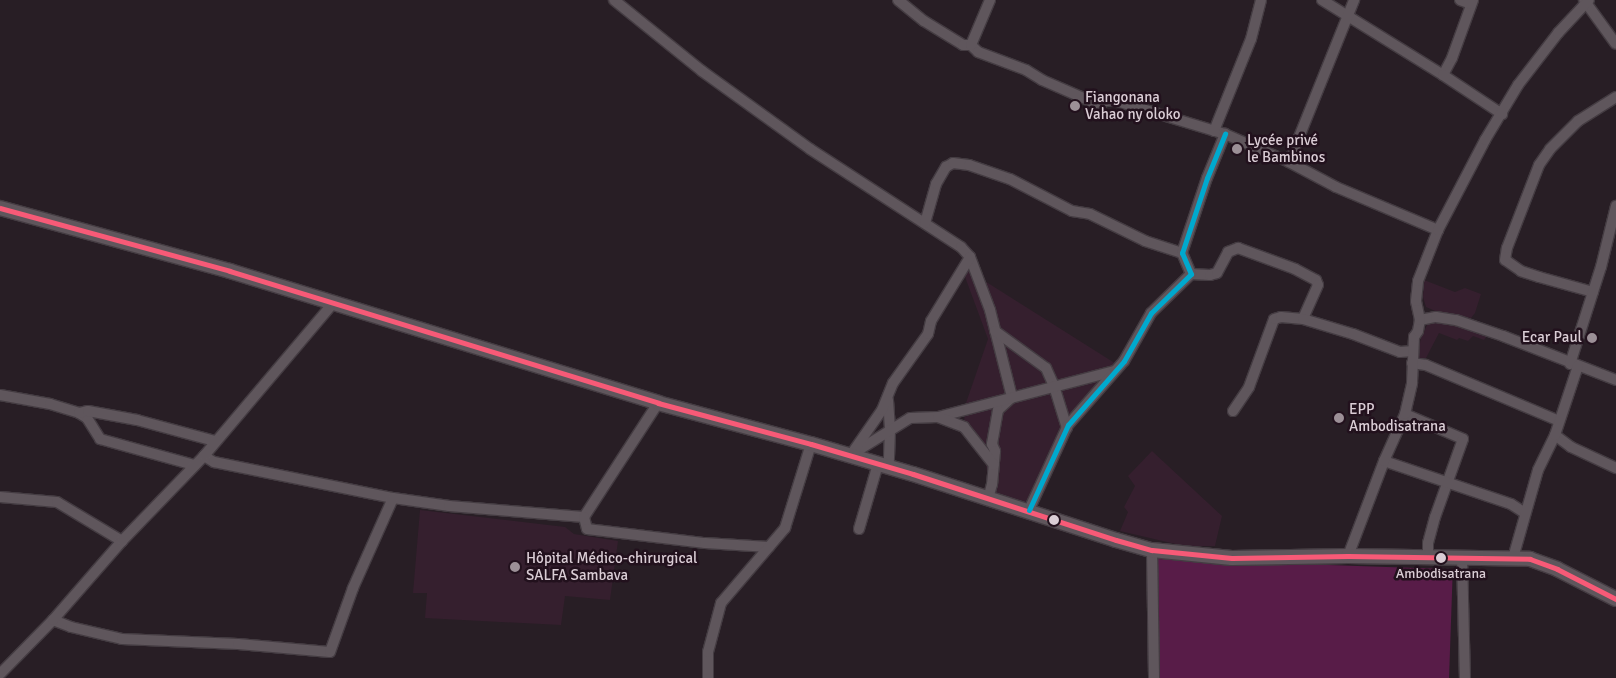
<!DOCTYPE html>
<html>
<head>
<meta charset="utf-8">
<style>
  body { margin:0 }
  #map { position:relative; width:1616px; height:678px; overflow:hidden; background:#281e25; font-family:Signika,sans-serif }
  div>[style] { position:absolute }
  .built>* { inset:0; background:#351f2e }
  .green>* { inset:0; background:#581c48; transform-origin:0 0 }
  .roads { filter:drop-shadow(1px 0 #443c42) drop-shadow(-1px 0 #443c42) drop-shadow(0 1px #443c42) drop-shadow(0 -1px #443c42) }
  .minor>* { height:10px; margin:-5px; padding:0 5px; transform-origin:5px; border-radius:5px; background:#5f565c }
  .secondary>* { height:14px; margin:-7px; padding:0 7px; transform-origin:7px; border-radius:7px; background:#5f565c }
  .bus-1>* { height:5px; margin:-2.5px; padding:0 2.5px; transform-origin:2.5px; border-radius:2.5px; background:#f75a77 }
  .bus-2>* { height:5px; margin:-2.5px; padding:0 2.5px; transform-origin:2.5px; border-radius:2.5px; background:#00a9ce }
  .dots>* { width:14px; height:14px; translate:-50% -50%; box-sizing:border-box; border:2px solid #22111d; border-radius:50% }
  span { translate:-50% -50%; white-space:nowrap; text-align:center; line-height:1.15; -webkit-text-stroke:5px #22111d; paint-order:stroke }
  .bus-label { font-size:14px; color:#dacdd5 }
  .poi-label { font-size:15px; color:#dacdd5 }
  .left { translate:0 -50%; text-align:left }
  .right { translate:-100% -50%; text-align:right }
</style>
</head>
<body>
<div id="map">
  <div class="built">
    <div style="clip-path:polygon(961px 266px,1121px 367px,1067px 433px,1035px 509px,984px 493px,988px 481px,986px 465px,963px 431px,966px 403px,988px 339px)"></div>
    <div style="clip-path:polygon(1424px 280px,1455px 292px,1465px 288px,1481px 294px,1475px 313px,1471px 318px,1442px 314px,1426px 307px,1423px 297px)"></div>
    <div style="clip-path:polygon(1441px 319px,1487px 336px,1484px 340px,1473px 336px,1468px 341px,1459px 338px,1457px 340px,1439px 333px,1426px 358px,1417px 358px,1421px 338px,1428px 323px)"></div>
    <div style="clip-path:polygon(1152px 451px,1222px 516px,1215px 546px,1184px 546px,1120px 531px,1128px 512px,1124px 507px,1135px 486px,1128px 476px)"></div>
    <div style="clip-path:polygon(420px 510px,565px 527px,574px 534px,618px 541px,610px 600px,565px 596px,561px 625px,425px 618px,427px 593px,413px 593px)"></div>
  </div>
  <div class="green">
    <div style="left:1157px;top:559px;width:296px;height:119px;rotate:2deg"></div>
  </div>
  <div class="roads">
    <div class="minor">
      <div style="left:614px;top:0;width:113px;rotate:38.9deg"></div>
      <div style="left:702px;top:71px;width:133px;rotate:35.8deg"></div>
      <div style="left:810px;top:149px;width:180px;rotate:33deg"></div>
      <div style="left:961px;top:247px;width:13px;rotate:48deg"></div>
      <div style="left:970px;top:257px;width:57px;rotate:69.3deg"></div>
      <div style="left:990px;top:310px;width:90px;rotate:75.8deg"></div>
      <div style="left:1012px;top:397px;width:19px;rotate:137deg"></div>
      <div style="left:998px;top:410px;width:35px;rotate:100deg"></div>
      <div style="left:992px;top:444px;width:8px;rotate:67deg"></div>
      <div style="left:995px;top:451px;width:33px;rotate:95deg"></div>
      <div style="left:992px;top:484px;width:16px;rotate:105deg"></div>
      <div style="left:898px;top:0;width:33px;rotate:39deg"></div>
      <div style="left:924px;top:21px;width:46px;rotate:31.6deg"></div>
      <div style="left:963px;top:45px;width:8px"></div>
      <div style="left:971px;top:45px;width:10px;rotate:45deg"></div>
      <div style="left:978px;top:52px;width:51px;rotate:20.6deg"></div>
      <div style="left:1026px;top:70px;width:19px;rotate:32deg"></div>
      <div style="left:1042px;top:80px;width:58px;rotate:23.5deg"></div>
      <div style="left:1095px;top:103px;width:18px;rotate:-9deg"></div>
      <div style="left:1113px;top:100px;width:117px;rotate:16.9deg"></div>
      <div style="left:1225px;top:134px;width:70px;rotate:23.6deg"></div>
      <div style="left:1289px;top:162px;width:53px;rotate:28deg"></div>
      <div style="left:1336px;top:187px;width:111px;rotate:22.9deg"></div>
      <div style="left:1322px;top:0;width:142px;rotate:31.8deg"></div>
      <div style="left:1443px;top:75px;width:19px;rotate:-62deg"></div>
      <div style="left:1452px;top:58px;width:62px;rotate:-70.1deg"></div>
      <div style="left:1460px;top:0;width:12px;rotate:20deg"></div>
      <div style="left:1584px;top:0;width:54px;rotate:54deg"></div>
      <div style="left:971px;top:45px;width:49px;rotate:-67.1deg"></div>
      <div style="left:1443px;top:75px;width:71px;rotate:33.5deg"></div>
      <div style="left:1214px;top:131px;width:99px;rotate:-68.1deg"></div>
      <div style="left:1251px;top:39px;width:40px;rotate:-75.6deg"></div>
      <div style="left:1289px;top:162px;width:175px;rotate:-68.1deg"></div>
      <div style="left:925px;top:223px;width:41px;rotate:-74.2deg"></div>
      <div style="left:936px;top:184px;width:20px;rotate:-60deg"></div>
      <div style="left:946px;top:167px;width:8px;rotate:-30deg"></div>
      <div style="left:953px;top:163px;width:16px;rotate:7deg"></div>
      <div style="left:969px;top:165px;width:43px;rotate:18.9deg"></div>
      <div style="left:1010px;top:179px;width:70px;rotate:27.3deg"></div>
      <div style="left:1072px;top:211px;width:18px;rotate:9deg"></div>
      <div style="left:1090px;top:214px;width:61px;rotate:26.1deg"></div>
      <div style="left:1145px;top:241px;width:39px;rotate:18deg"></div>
      <div style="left:1191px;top:274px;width:19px;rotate:3deg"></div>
      <div style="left:1210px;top:275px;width:7px;rotate:-16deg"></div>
      <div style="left:1217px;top:273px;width:24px;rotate:-62deg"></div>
      <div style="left:1228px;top:252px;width:11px;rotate:-22deg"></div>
      <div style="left:1238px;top:248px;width:61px;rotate:20.2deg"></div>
      <div style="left:1295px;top:269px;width:24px;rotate:28deg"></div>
      <div style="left:1316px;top:280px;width:5px;rotate:68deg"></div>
      <div style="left:1318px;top:285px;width:37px;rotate:114deg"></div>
      <div style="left:1593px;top:292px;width:56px;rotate:-164.5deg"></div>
      <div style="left:1539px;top:277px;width:19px;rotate:-162deg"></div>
      <div style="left:1521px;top:271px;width:19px;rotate:-145deg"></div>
      <div style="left:1505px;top:260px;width:12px;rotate:-81deg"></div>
      <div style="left:1507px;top:248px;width:89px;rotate:-68.9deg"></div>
      <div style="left:1539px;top:165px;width:19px;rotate:-55deg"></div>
      <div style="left:1550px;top:149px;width:40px;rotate:-45deg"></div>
      <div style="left:1578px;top:121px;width:45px;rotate:-32.3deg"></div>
      <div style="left:1420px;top:320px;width:16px;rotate:-11deg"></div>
      <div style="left:1436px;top:317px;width:20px;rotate:9deg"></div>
      <div style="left:1456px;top:320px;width:50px;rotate:18.8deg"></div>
      <div style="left:1503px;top:336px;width:121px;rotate:21.3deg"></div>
      <div style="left:995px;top:331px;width:63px;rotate:36deg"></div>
      <div style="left:1046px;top:368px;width:20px;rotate:66deg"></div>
      <div style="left:1054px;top:386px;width:44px;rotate:72.8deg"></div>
      <div style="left:1412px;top:363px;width:14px;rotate:8deg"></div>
      <div style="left:1426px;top:365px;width:144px;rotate:22.8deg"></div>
      <div style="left:1570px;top:364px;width:102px;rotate:-72.3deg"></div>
      <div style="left:1601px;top:267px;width:63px;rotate:-76.2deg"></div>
      <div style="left:0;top:395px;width:51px;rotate:10.2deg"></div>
      <div style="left:50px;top:404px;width:30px;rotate:17deg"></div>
      <div style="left:79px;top:413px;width:9px;rotate:32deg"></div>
      <div style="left:87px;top:418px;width:25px;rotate:58deg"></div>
      <div style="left:100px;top:439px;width:98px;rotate:15.5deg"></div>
      <div style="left:888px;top:400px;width:29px;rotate:86deg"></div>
      <div style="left:890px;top:429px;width:38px;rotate:92deg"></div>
      <div style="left:1233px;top:411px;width:29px;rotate:-56deg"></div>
      <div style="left:1249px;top:387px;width:72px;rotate:-69.8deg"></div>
      <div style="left:1274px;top:319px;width:7px;rotate:-16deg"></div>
      <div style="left:1281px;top:317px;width:22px;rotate:5deg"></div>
      <div style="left:1303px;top:319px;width:52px;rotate:16.7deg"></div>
      <div style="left:1353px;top:334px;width:50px;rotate:21deg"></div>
      <div style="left:1400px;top:352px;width:13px;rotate:-4deg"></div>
      <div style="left:79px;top:413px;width:9px;rotate:-13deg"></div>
      <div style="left:88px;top:411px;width:50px;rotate:10.4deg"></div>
      <div style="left:137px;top:420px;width:81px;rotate:15.1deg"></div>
      <div style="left:1405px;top:414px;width:63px;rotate:23.3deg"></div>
      <div style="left:1463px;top:439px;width:83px;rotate:109.7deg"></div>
      <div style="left:1435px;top:517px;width:27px;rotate:105deg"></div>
      <div style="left:1428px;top:543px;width:16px;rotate:90deg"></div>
      <div style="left:938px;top:417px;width:182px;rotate:-14.6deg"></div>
      <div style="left:1555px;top:435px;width:20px;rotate:37deg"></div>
      <div style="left:1571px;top:447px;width:50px;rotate:25deg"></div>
      <div style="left:857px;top:451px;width:62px;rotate:-31.9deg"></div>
      <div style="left:910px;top:418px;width:28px;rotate:-2deg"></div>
      <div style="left:938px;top:417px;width:28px;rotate:21deg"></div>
      <div style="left:964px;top:427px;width:48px;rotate:51.7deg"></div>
      <div style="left:204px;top:456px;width:12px;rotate:31deg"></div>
      <div style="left:214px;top:462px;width:183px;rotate:11.4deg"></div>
      <div style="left:393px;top:498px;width:57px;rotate:8.1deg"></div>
      <div style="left:449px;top:506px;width:135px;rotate:4.7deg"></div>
      <div style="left:584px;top:517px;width:136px;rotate:-57deg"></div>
      <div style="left:850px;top:456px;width:56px;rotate:-55.2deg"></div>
      <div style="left:882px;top:410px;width:29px;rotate:-68deg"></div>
      <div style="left:893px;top:383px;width:60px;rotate:-54.5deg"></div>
      <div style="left:928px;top:334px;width:13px;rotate:-77deg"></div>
      <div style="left:931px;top:321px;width:75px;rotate:-58.6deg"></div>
      <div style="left:1384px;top:461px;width:134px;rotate:18.7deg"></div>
      <div style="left:1511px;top:504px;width:17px;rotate:33deg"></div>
      <div style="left:0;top:497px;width:57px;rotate:5deg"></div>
      <div style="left:57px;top:502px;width:76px;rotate:31deg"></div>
      <div style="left:1029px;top:510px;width:94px;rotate:-65.4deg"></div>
      <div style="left:1068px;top:425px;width:85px;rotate:-48.8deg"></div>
      <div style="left:1124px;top:361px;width:55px;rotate:-60.6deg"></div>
      <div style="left:1151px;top:313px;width:56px;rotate:-44.3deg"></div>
      <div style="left:1191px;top:274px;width:23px;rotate:-113deg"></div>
      <div style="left:1182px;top:253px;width:79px;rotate:-71.6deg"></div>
      <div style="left:1207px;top:178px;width:48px;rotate:-67.8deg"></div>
      <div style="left:584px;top:517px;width:12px;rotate:76deg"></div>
      <div style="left:587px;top:529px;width:119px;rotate:6.8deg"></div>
      <div style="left:705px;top:543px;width:64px;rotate:3.6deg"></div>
      <div style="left:859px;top:529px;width:68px;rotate:-73.7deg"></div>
      <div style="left:1152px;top:550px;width:128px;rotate:89.1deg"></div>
      <div style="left:1348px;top:556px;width:102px;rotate:-69.2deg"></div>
      <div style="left:1384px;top:461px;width:51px;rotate:-65.9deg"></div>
      <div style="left:1405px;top:414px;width:32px;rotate:-77deg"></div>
      <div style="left:1412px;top:383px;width:46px;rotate:-87.5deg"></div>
      <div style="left:1414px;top:337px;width:7px;rotate:-56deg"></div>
      <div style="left:1418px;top:331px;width:11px;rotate:-80deg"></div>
      <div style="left:1420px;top:320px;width:19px;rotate:-102deg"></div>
      <div style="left:1416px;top:301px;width:20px;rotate:-84deg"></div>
      <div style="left:1418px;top:281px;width:55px;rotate:-68.6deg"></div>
      <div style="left:1438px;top:230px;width:102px;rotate:-62.4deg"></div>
      <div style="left:1485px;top:140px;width:64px;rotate:-59deg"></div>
      <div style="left:1518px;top:85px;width:66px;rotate:-52.4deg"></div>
      <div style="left:1558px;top:33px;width:45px;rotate:-46.8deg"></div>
      <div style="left:1462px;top:557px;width:121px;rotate:88.6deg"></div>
      <div style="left:1513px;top:558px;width:91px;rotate:-74.1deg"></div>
      <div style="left:1538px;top:470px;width:39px;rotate:-64deg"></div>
      <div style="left:1555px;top:435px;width:73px;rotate:-71.6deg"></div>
      <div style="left:53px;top:620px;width:19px;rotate:21deg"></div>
      <div style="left:71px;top:627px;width:52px;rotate:13.2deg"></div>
      <div style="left:122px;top:639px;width:116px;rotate:2.5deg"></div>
      <div style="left:238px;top:644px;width:92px;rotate:5deg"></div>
      <div style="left:330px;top:652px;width:68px;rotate:-70.2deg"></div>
      <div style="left:353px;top:588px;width:98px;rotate:-66deg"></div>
      <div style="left:0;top:674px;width:76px;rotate:-45.5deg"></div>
      <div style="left:53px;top:620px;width:105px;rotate:-48.9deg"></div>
      <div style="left:122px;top:541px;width:118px;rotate:-46deg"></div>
      <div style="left:204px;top:456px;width:202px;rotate:-49.8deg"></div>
      <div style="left:708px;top:678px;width:26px;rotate:-90deg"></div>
      <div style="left:708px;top:652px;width:51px;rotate:-75.1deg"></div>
      <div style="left:721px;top:603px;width:99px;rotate:-49.5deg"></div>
      <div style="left:785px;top:528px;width:88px;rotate:-72.8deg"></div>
    </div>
    <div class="secondary">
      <div style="left:0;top:208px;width:238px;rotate:15.3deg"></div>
      <div style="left:230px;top:271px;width:448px;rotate:17.1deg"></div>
      <div style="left:658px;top:403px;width:158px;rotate:15deg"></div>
      <div style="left:811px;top:444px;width:106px;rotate:16.4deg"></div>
      <div style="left:913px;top:474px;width:213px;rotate:18deg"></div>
      <div style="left:1116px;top:540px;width:37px;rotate:16deg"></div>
      <div style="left:1152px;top:550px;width:80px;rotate:5.7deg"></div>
      <div style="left:1232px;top:558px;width:116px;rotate:-1deg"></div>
      <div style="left:1348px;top:556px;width:182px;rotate:0.9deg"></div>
      <div style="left:1530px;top:559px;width:29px;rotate:20deg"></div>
      <div style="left:1557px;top:569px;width:66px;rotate:27deg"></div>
    </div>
  </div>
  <div class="bus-1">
    <div style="left:0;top:208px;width:238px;rotate:15.3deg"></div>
    <div style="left:230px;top:271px;width:448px;rotate:17.1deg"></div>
    <div style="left:658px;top:403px;width:158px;rotate:15deg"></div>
    <div style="left:811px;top:444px;width:106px;rotate:16.4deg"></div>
    <div style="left:913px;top:474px;width:213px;rotate:18deg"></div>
    <div style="left:1116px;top:540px;width:37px;rotate:16deg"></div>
    <div style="left:1152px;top:550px;width:80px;rotate:5.7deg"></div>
    <div style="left:1232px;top:558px;width:116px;rotate:-1deg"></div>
    <div style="left:1348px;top:556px;width:182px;rotate:0.9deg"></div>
    <div style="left:1530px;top:559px;width:29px;rotate:20deg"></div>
    <div style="left:1557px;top:569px;width:66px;rotate:27deg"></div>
  </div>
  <div class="bus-2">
    <div style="left:1029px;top:510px;width:94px;rotate:-65.4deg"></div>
    <div style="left:1068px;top:425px;width:85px;rotate:-48.8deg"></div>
    <div style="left:1124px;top:361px;width:55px;rotate:-60.6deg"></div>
    <div style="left:1151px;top:313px;width:56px;rotate:-44.3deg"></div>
    <div style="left:1191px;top:274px;width:23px;rotate:-113deg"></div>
    <div style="left:1182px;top:253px;width:79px;rotate:-71.6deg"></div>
    <div style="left:1207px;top:178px;width:48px;rotate:-67.8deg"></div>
  </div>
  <div class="dots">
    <div style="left:1075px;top:106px;background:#9c9097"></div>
    <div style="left:1237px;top:149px;background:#9c9097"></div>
    <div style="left:1592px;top:338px;background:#9c9097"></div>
    <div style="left:1339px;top:418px;background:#9c9097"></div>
    <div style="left:1054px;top:520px;background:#dacdd5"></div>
    <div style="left:1441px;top:558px;background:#dacdd5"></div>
    <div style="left:515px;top:567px;background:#9c9097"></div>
  </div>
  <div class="bus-label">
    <span style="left:1441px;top:574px">Ambodisatrana</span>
  </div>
  <div class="poi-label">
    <span class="left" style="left:1085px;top:106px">Fiangonana<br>Vahao ny oloko</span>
    <span class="left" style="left:1247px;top:149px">Lycée privé<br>le Bambinos</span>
    <span class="right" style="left:1582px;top:338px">Ecar Paul</span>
    <span class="left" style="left:1349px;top:418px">EPP<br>Ambodisatrana</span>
    <span class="left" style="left:526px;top:567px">Hôpital Médico-chirurgical<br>SALFA Sambava</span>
  </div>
</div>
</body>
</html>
